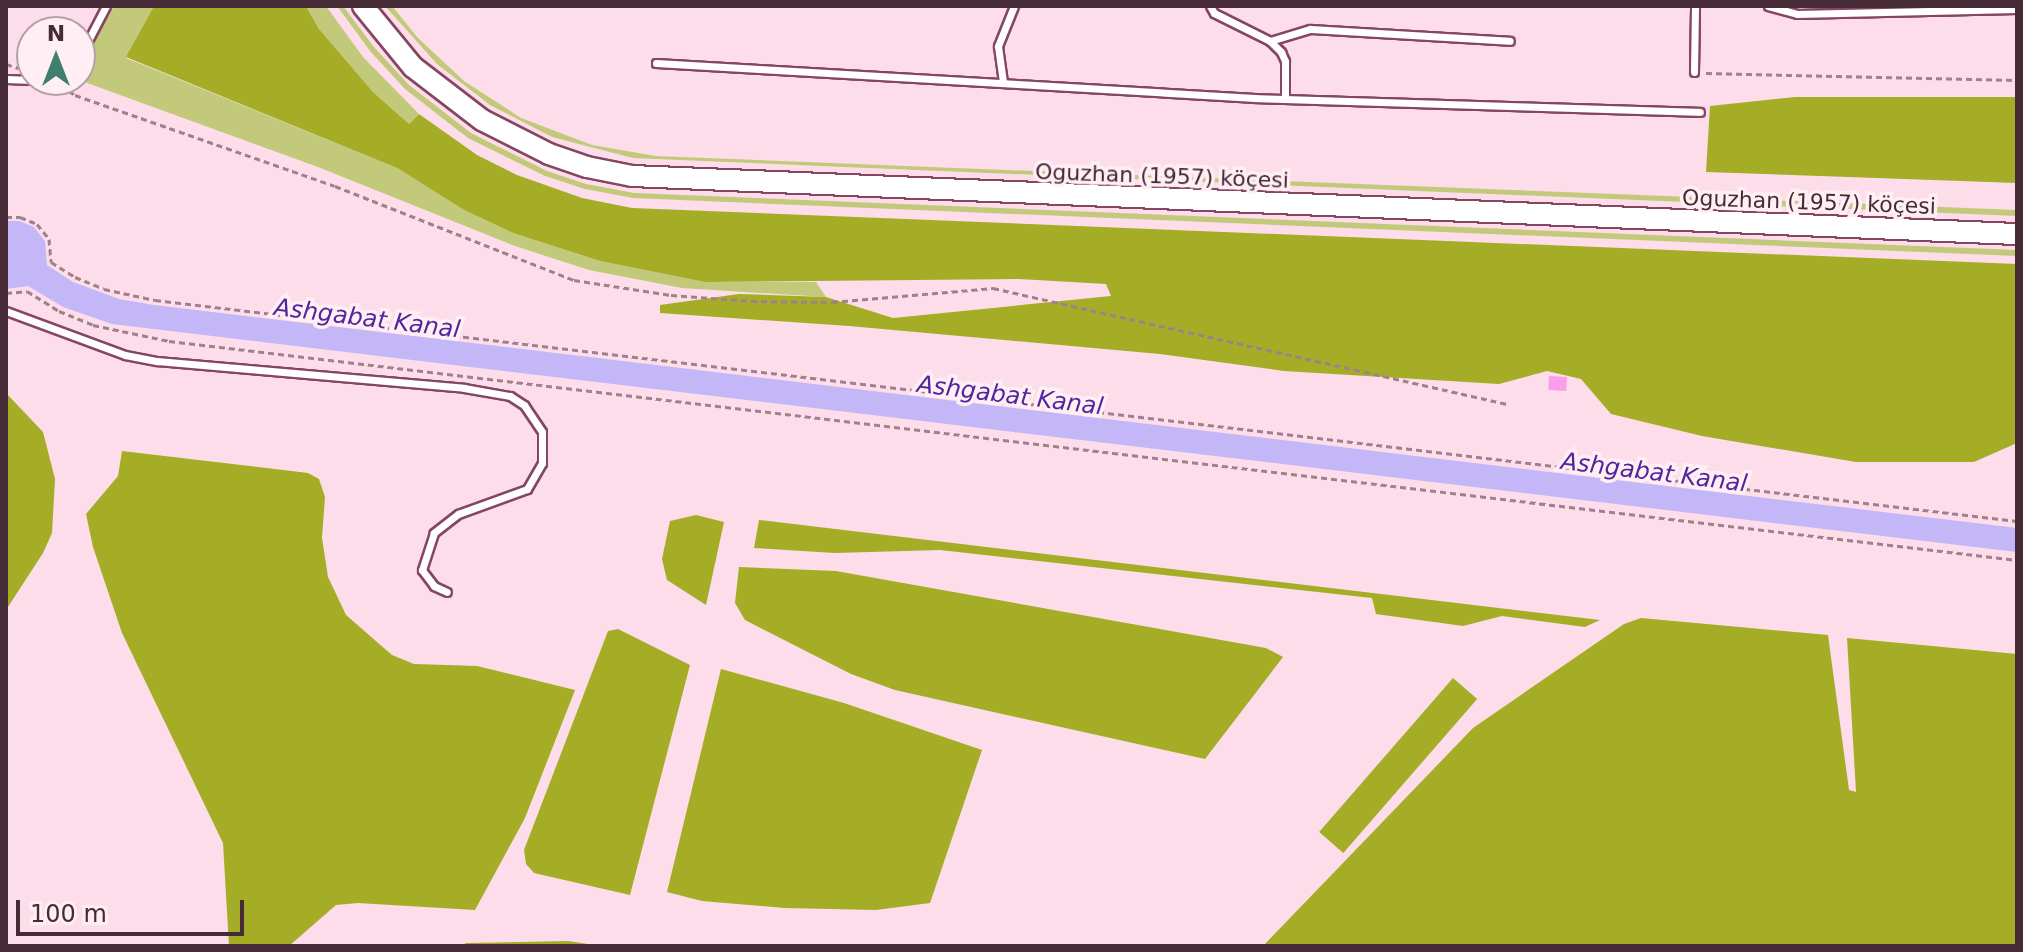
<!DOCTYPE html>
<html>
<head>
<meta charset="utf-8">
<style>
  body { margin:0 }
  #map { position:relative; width:2023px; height:952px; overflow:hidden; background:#fcdde9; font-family:"DejaVu Sans",sans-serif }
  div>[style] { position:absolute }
  .green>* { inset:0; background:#c2c97a }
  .forest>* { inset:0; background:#a5ac26; transform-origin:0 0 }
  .water>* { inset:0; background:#c3b7f7 }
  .building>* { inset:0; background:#fb9dec; transform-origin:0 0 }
  .path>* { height:3px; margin-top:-1.5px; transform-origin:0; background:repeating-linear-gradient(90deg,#9e818d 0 6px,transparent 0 10px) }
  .roads { filter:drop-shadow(2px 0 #854663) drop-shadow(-2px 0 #854663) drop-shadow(0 2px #854663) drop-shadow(0 -2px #854663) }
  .service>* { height:7px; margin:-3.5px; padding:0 3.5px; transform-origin:3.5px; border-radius:3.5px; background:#fff }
  .secondary>* { height:20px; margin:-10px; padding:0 10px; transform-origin:10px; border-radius:10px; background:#fff }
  span { translate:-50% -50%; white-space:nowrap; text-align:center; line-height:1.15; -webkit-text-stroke:7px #ffeff5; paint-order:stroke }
  .street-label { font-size:22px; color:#462a36 }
  .water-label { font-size:24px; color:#51269d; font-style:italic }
  .frame { position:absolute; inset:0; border:8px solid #462a36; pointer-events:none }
  .north { position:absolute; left:16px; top:16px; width:80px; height:80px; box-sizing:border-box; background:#ffeff5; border:2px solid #b5a0a9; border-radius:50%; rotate:0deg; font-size:22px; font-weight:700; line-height:32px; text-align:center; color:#462a36 }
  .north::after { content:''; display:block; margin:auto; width:28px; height:36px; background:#407f6d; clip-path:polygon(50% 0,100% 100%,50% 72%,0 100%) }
  .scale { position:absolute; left:16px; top:900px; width:228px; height:36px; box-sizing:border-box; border:4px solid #462a36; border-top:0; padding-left:10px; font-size:24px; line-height:28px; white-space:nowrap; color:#462a36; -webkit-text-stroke:6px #ffeff5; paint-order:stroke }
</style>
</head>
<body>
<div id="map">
  <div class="green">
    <div style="clip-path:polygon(114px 6px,154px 6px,126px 58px,397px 168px,464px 210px,513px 233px,600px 261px,705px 282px,816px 282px,826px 297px,682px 288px,589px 270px,515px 246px,318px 167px,79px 80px,80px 66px)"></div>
    <div style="clip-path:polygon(306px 6px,326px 6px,363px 57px,419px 114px,409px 124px,373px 92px,319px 29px)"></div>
    <div style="clip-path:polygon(337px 6px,343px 6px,374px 47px,409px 85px,471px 133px,547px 171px,586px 184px,634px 193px,2017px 250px,2017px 256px,633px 198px,585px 189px,545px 176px,468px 138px,405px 89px,370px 51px)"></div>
    <div style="clip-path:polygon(385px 6px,392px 6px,418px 38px,464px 81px,521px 118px,592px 145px,655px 156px,2017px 210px,2017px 216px,633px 158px,552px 137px,490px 105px,437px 64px)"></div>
  </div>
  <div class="forest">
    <div style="clip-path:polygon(154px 6px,306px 6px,319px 29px,373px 92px,409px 124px,419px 114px,477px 155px,517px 175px,582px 198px,632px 208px,2017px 264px,2017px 443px,1974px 462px,1856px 462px,1702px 436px,1611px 414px,1581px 379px,1547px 371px,1499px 384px,1284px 371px,1160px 354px,849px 326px,660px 313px,660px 305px,739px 294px,826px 297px,893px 318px,1111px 296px,1106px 284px,1019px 279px,705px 282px,600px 261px,513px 233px,464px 210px,397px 168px,126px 57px)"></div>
    <div style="clip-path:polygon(1795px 97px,2017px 97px,2017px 183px,1706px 172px,1710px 106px)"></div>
    <div style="clip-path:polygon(6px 393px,43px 432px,55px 479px,52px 533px,43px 553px,6px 610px)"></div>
    <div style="clip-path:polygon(122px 451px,308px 473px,319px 479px,325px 497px,322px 538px,328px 577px,346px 615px,392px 655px,414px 664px,477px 666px,575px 690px,525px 818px,475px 910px,358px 903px,336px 905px,289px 946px,229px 946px,223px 843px,122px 633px,93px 547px,86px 514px,118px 476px)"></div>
    <div style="clip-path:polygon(696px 515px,724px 522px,706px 605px,667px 580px,662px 559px,670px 521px)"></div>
    <div style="clip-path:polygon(759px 520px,1600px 620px,1585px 627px,1502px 616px,1463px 626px,1376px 614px,1372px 598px,940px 550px,835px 553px,754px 548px)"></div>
    <div style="clip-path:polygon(739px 567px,836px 571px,1266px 648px,1283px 657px,1205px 759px,895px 690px,851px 674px,745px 620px,735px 603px)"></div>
    <div style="clip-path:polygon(1641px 618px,1828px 635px,1849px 790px,1856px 792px,1847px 638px,2017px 654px,2017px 946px,1263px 946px,1473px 728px,1624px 624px)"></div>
    <div style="clip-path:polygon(618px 629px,690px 665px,630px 895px,534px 873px,526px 864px,524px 850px,608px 631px)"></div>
    <div style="clip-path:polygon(721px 669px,844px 703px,982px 750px,930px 903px,876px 910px,785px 908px,702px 901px,667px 892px)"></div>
    <div style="left:1453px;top:678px;width:32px;height:204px;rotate:41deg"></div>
    <div style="clip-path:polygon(568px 941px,601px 946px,462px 946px,466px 943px)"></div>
  </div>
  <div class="water">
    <div style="clip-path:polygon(6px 221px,19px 221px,34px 227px,45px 241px,47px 265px,73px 282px,119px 299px,154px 305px,2017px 528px,2017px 552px,112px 324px,63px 307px,28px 286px,6px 289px)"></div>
  </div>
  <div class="building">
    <div style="left:1549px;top:376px;width:18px;height:14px;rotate:3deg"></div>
  </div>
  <div class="path">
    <div style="left:6px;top:64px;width:13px;rotate:18deg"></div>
    <div style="left:1706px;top:73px;width:311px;rotate:1.3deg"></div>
    <div style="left:52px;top:80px;width:27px;rotate:33deg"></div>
    <div style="left:75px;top:95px;width:275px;rotate:19.3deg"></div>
    <div style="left:335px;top:186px;width:257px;rotate:21.5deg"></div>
    <div style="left:574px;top:280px;width:98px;rotate:8.8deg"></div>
    <div style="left:671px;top:295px;width:80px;rotate:4.3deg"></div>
    <div style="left:751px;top:301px;width:81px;rotate:0.7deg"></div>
    <div style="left:832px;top:302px;width:162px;rotate:-5deg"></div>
    <div style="left:993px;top:288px;width:527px;rotate:12.72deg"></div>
    <div style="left:6px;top:217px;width:14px"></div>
    <div style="left:20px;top:217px;width:18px;rotate:22deg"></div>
    <div style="left:37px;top:224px;width:19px;rotate:51deg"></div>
    <div style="left:49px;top:239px;width:23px;rotate:85deg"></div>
    <div style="left:51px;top:262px;width:28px;rotate:32deg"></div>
    <div style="left:75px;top:277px;width:31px;rotate:22deg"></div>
    <div style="left:104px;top:289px;width:52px;rotate:12.2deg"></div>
    <div style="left:155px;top:300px;width:1875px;rotate:6.77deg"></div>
    <div style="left:6px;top:293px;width:21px;rotate:-5deg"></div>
    <div style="left:27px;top:291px;width:38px;rotate:32deg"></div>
    <div style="left:59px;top:311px;width:37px;rotate:22deg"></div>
    <div style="left:93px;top:325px;width:78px;rotate:11.9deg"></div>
    <div style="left:169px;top:341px;width:1861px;rotate:6.76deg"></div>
  </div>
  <div class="roads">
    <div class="service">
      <div style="left:1210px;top:6px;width:8px;rotate:60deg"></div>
      <div style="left:1214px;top:13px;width:63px;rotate:26.6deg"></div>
      <div style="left:1270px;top:41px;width:16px;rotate:45deg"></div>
      <div style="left:1281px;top:52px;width:10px;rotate:66deg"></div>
      <div style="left:1285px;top:61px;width:37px;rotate:90deg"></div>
      <div style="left:1768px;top:6px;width:30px;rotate:15deg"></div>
      <div style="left:1797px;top:14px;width:220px;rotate:-1.3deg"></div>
      <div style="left:1270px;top:41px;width:42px;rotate:-16.7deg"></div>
      <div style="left:1310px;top:29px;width:200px;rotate:3.4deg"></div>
      <div style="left:80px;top:56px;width:56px;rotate:-62.5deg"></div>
      <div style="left:656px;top:63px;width:600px;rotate:3.34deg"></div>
      <div style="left:1255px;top:98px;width:445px;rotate:1.8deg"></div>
      <div style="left:1694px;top:72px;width:66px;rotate:-89.1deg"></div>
      <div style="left:6px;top:79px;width:26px;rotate:2deg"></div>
      <div style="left:1003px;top:82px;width:36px;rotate:-98deg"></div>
      <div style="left:998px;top:46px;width:43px;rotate:-68.2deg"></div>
      <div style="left:6px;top:311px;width:127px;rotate:20.3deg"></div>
      <div style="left:125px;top:355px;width:33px;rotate:11deg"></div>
      <div style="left:157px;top:361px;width:308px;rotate:5deg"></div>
      <div style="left:464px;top:388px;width:47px;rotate:9.9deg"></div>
      <div style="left:510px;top:396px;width:17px;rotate:33deg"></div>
      <div style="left:524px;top:405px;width:32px;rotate:56deg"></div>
      <div style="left:542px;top:432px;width:31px;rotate:90deg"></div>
      <div style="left:542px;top:463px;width:30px;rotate:120deg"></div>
      <div style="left:527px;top:489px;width:73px;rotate:160.1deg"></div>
      <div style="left:458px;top:514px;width:31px;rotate:142deg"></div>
      <div style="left:434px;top:533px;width:39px;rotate:108deg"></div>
      <div style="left:422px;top:570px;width:20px;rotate:53deg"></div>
      <div style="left:434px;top:586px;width:14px;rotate:25deg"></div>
    </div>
    <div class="secondary">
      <div style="left:363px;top:6px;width:79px;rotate:50.7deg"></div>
      <div style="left:413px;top:67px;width:87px;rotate:37.5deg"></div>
      <div style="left:482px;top:120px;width:75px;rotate:26.9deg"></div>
      <div style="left:549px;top:154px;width:40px;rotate:18.9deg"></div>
      <div style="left:587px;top:167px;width:46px;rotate:11.3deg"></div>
      <div style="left:632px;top:176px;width:1386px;rotate:2.4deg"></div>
    </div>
  </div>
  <div class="street-label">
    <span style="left:1162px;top:176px;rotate:2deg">Oguzhan (1957) köçesi</span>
    <span style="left:1809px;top:202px;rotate:2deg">Oguzhan (1957) köçesi</span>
  </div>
  <div class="water-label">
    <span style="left:367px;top:319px;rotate:7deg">Ashgabat Kanal</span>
    <span style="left:1010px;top:396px;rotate:7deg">Ashgabat Kanal</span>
    <span style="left:1654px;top:473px;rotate:7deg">Ashgabat Kanal</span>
  </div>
  <div class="frame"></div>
  <div class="north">N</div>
  <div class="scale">100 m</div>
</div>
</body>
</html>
